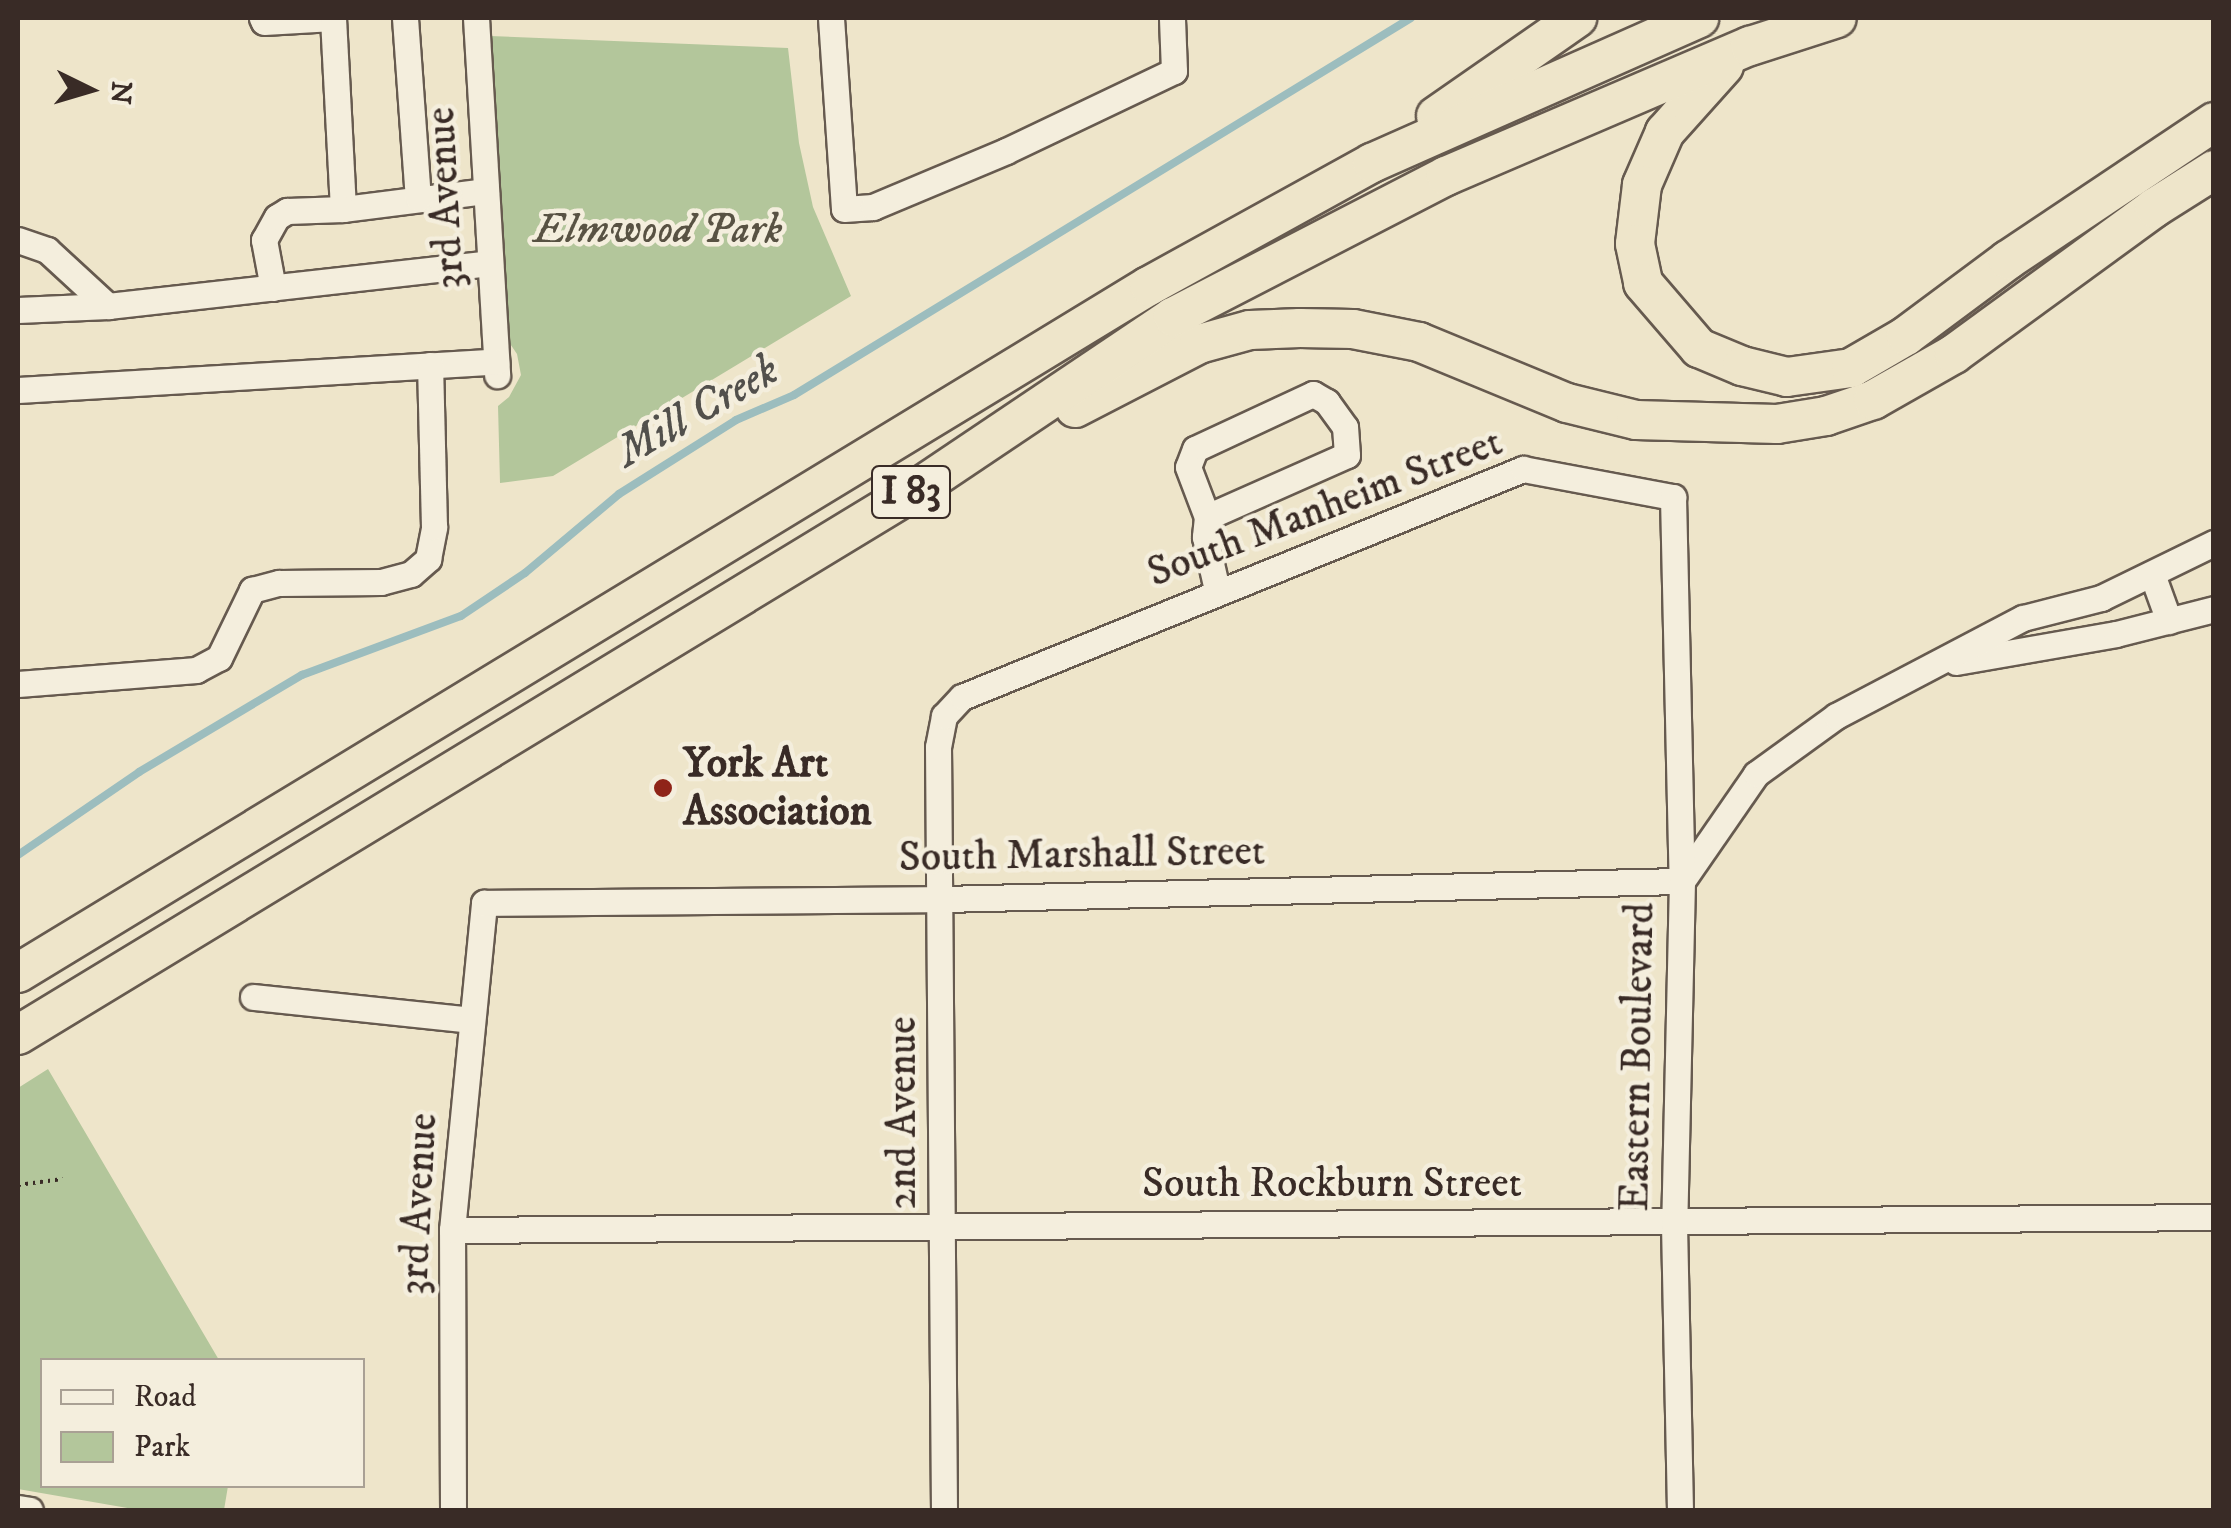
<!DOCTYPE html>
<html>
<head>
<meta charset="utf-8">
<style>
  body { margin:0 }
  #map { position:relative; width:2231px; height:1528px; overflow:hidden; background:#eee5ca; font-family:"IM FELL DW Pica",serif }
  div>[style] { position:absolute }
  .green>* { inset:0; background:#b3c69b }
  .stream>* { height:8px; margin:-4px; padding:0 4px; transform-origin:4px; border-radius:4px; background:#9cbdbe }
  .path>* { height:4px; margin-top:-2px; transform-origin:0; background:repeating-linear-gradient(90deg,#392b26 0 2.5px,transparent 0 7.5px) }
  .roads { filter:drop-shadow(2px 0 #665a4f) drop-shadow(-2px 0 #665a4f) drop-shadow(0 2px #665a4f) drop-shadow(0 -2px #665a4f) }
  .minor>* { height:25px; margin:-12.5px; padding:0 12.5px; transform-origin:12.5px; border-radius:12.5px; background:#f4eedd }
  .highway>* { height:38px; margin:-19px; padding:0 19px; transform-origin:19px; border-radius:19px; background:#eee5ca }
  .dots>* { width:28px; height:28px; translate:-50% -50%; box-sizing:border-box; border:5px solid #f4eedd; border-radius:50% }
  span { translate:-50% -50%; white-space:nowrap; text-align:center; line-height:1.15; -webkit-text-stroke:9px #f4eedd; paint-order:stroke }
  .shield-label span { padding:2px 8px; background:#f4eedd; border:2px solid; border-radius:8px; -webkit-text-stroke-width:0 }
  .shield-label { font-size:40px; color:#392b26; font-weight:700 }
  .street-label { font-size:42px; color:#392b26 }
  .park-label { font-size:42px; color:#585243; font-style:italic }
  .poi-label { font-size:42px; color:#392b26; font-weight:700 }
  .left { translate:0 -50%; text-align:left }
  .water-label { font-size:45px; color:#52504c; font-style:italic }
  .frame { position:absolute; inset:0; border:20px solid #392b26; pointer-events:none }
  .legend { position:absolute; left:40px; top:1358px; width:325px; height:130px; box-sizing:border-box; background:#f4eedd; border:2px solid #a9a094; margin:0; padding:12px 18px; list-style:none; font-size:30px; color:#392b26 }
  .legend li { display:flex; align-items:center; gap:20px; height:50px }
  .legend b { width:50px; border:2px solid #a9a094 }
  .north { position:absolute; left:40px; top:40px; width:100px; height:100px; -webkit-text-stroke:8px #f4eedd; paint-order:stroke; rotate:95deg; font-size:28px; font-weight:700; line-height:40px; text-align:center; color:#392b26 }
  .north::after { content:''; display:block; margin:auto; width:35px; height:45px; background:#392b26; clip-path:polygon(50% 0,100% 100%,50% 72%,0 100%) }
</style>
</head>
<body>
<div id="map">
  <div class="green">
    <div style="clip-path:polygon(490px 36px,788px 48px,799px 143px,813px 207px,851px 296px,553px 476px,500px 483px,498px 406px,509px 397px,521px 375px,517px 354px,504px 335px)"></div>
    <div style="clip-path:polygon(48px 1069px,219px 1360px,42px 1360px,42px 1486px,228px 1486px,224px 1510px,139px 1510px,18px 1489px,18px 1088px)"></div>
  </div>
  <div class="stream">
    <div style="left:18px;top:855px;width:147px;rotate:-34.4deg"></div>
    <div style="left:139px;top:772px;width:190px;rotate:-30.8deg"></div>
    <div style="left:302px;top:675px;width:170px;rotate:-20.4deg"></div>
    <div style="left:461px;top:616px;width:77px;rotate:-33.9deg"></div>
    <div style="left:525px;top:573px;width:123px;rotate:-40deg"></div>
    <div style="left:619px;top:494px;width:138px;rotate:-32.3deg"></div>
    <div style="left:736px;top:420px;width:63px;rotate:-23.3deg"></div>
    <div style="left:794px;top:395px;width:723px;rotate:-31.43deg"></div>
  </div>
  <div class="path">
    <div style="left:18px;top:1185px;width:45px;rotate:-7.6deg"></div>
  </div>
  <div class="roads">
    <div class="minor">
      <div style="left:262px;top:18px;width:4px;rotate:63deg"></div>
      <div style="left:264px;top:22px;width:69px;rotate:-3.3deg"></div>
      <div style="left:333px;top:18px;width:191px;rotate:87deg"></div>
      <div style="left:343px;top:209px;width:144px;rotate:-7.2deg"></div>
      <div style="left:405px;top:18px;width:181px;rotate:85.9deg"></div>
      <div style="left:476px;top:18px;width:358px;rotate:86.6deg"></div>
      <div style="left:831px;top:18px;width:191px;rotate:86.1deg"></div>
      <div style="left:844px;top:209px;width:29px;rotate:-4deg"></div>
      <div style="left:873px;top:207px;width:144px;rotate:-22.8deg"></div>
      <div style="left:1006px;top:151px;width:186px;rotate:-25.5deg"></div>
      <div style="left:1174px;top:71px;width:53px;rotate:-92.2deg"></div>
      <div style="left:18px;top:240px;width:31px;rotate:19deg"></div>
      <div style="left:47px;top:250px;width:83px;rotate:42.6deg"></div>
      <div style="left:108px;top:306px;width:384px;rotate:-6.4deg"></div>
      <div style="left:273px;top:288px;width:49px;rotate:-100.6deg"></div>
      <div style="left:264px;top:240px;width:26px;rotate:-61deg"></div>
      <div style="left:277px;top:217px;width:12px;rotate:-31deg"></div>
      <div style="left:287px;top:211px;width:56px;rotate:-2deg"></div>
      <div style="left:18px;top:310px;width:90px;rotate:-2.5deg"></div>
      <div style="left:18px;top:390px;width:479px;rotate:-3.4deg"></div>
      <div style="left:1207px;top:517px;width:153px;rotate:-23.9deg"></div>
      <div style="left:1347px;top:455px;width:28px;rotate:-94deg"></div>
      <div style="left:1345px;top:427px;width:31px;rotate:-126deg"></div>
      <div style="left:1327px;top:402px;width:16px;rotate:-150deg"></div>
      <div style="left:1313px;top:394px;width:130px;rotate:155deg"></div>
      <div style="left:1195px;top:449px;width:19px;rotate:111deg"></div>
      <div style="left:1188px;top:467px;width:53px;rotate:69.2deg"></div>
      <div style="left:1207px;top:517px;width:20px;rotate:96deg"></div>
      <div style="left:1205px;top:537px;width:54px;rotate:77.2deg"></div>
      <div style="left:2152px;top:574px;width:50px;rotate:70.1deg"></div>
      <div style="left:1956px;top:662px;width:162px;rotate:-9.9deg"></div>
      <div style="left:2116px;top:634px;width:101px;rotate:-14.3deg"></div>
      <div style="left:18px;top:684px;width:179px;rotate:-4.5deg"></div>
      <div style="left:196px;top:670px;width:26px;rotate:-28deg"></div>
      <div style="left:219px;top:658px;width:76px;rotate:-64.1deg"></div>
      <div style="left:252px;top:590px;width:28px;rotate:-15deg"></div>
      <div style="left:279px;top:583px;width:102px;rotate:-0.6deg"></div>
      <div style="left:381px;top:582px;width:31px;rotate:-15deg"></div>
      <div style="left:411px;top:574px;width:23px;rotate:-41deg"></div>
      <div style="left:428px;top:559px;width:33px;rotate:-79deg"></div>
      <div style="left:434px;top:527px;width:162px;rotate:-91.4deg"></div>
      <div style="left:1682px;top:881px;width:130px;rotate:-55.3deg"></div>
      <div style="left:1756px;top:774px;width:99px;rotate:-35.9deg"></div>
      <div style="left:1836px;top:716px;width:211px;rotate:-27.7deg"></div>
      <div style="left:2023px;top:618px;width:81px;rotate:-14.4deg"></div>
      <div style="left:2101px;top:598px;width:126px;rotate:-26deg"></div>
      <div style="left:253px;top:997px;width:220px;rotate:6deg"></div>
      <div style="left:452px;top:1230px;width:1762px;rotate:-0.42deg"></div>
      <div style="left:18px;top:1508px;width:12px;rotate:9deg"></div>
      <div style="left:453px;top:1510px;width:280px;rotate:-90.2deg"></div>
      <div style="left:452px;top:1230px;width:329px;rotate:-84.4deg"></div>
      <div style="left:484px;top:903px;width:459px;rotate:-0.5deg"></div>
      <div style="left:943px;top:899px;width:739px;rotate:-1.4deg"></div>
      <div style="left:944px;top:1510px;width:763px;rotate:-90.45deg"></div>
      <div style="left:938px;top:747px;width:32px;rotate:-79deg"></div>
      <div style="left:944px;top:716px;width:26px;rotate:-47deg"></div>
      <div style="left:962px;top:697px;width:606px;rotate:-22.12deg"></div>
      <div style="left:1523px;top:469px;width:153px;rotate:10.6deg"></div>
      <div style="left:1673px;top:497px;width:384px;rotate:88.7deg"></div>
      <div style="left:1682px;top:881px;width:343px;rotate:91.3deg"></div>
      <div style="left:1674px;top:1224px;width:286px;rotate:88.8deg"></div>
    </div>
    <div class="highway">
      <div style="left:1724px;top:66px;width:89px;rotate:131.8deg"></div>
      <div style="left:1665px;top:132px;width:58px;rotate:113.5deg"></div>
      <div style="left:1642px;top:185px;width:59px;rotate:96.8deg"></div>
      <div style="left:1635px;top:244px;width:40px;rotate:78deg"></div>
      <div style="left:1643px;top:283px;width:86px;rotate:49.3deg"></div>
      <div style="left:1699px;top:348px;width:47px;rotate:22.7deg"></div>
      <div style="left:1742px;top:366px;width:46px;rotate:13.7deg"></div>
      <div style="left:1787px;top:377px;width:65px;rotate:-8deg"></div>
      <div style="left:1851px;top:368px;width:64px;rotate:-30.2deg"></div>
      <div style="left:1906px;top:336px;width:127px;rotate:-36.7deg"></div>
      <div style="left:2008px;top:260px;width:248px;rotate:-33.8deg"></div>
      <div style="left:1436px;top:116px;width:172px;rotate:-34.8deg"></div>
      <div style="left:1075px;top:408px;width:140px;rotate:-27.3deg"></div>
      <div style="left:1199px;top:344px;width:53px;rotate:-15.4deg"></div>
      <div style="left:1250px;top:330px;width:50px;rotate:-2.3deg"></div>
      <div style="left:1300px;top:328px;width:53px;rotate:1.1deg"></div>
      <div style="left:1353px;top:329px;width:67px;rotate:11.1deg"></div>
      <div style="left:1419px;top:342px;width:160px;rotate:22.4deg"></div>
      <div style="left:1567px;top:403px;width:71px;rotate:13.8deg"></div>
      <div style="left:1636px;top:420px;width:141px;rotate:1.6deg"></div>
      <div style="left:1777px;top:424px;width:50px;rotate:-9.3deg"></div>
      <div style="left:1826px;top:416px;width:50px;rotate:-18.8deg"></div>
      <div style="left:1873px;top:400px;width:93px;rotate:-29.6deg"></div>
      <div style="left:1954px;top:354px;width:248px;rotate:-36.1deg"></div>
      <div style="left:2154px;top:208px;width:71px;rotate:-32.3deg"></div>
      <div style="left:18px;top:973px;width:1323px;rotate:-31.28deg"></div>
      <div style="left:1149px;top:286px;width:255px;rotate:-28.9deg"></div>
      <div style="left:1372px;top:163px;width:358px;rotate:-23.9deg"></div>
      <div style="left:18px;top:1035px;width:1052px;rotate:-31.27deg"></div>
      <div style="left:917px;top:489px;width:308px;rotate:-33.9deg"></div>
      <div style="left:1173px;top:317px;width:307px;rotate:-27.3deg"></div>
      <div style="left:1446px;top:176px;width:331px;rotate:-23.2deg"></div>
      <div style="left:1750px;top:46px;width:91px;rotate:-17.8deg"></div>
    </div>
  </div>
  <div class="dots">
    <div style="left:663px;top:788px;background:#8f2418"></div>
  </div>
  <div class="shield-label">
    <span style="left:911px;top:492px">I 83</span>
  </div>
  <div class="street-label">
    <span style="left:446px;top:198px;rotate:-93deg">3rd Avenue</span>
    <span style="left:1325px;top:508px;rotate:-21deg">South Manheim Street</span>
    <span style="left:1082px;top:855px;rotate:-1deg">South Marshall Street</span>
    <span style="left:1638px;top:1057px;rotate:-89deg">Eastern Boulevard</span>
    <span style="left:903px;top:1113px;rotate:-90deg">2nd Avenue</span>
    <span style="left:1332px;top:1184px">South Rockburn Street</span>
    <span style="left:419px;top:1204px;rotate:-87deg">3rd Avenue</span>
  </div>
  <div class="park-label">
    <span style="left:658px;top:230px">Elmwood Park</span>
  </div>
  <div class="poi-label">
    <span class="left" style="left:683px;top:788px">York Art<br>Association</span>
  </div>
  <div class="water-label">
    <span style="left:698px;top:412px;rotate:-30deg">Mill Creek</span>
  </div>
  <div class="frame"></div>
  <ul class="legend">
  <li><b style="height:12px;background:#f4eedd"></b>Road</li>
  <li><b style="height:28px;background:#b3c69b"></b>Park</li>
  </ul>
  <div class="north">N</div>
</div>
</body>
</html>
